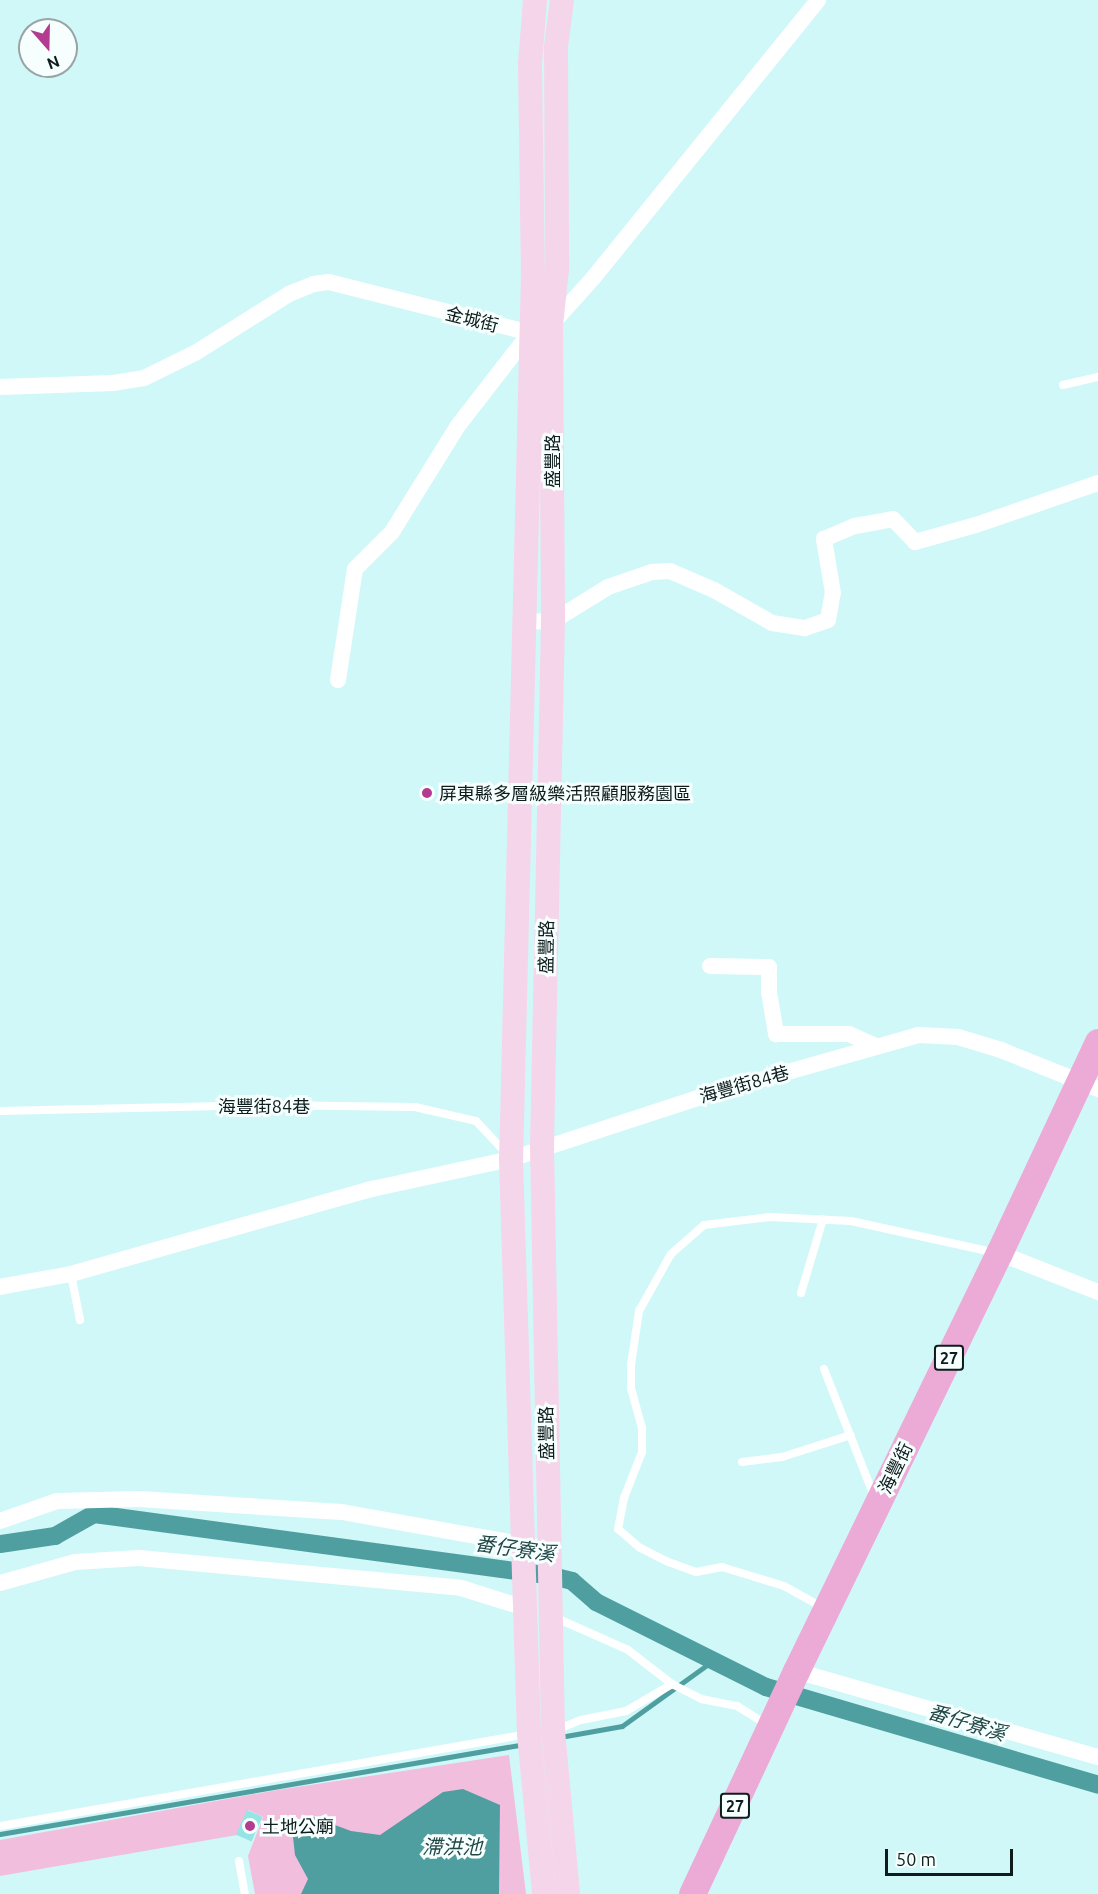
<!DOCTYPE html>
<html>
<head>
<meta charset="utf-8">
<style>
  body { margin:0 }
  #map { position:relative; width:1098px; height:1894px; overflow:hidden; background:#d1f8f8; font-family:Ubuntu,"Noto Sans TC",sans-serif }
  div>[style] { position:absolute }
  .green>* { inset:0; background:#f1bedd }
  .water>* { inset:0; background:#509fa0 }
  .stream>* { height:5px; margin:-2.5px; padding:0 2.5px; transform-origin:2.5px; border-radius:2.5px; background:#509fa0 }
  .canal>* { height:18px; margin:-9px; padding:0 9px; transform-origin:9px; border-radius:9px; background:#509fa0 }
  .building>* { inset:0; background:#96e5e6; transform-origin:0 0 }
  .lane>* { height:8px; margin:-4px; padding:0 4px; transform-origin:4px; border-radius:4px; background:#fff }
  .street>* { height:16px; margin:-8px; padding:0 8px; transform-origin:8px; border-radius:8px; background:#fff }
  .secondary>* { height:24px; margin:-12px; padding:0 12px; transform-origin:12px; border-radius:12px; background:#f5d5ea }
  .primary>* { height:27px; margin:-13.5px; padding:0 13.5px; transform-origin:13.5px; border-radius:13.5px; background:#ecaad6 }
  .dots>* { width:16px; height:16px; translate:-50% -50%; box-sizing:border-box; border:3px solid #f7fefe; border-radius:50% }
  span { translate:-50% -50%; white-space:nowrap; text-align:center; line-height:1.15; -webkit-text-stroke:6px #f7fefe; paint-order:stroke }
  .shield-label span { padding:2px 4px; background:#f7fefe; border:2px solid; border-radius:4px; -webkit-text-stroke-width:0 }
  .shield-label { font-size:16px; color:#0e1c1c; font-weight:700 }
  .street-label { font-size:18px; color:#0e1c1c }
  .poi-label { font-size:18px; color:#0e1c1c }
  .left { translate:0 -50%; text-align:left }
  .water-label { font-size:20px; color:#214747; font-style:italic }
  .north { position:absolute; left:18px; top:18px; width:60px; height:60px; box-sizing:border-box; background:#f7fefe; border:2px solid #9aa4a4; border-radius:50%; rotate:160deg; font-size:16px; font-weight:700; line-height:24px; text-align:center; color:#0e1c1c }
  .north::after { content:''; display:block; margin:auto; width:21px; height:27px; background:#b33b90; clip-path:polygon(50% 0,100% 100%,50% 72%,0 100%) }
  .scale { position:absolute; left:885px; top:1849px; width:128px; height:27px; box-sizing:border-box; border:3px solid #0e1c1c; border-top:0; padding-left:8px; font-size:18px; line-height:21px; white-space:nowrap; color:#0e1c1c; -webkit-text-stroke:4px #f7fefe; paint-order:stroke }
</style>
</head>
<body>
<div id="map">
  <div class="green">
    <div style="clip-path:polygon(509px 1755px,526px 1894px,255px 1894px,248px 1856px,263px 1817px,248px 1810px,237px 1835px,0 1876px,0 1840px,277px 1790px)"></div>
  </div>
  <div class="water">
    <div style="clip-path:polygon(463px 1789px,500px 1805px,499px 1894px,301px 1894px,308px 1879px,295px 1855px,293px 1837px,298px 1822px,308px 1815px,351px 1831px,380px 1835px,443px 1792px)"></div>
  </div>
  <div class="stream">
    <div style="left:560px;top:1737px;width:63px;rotate:-10.1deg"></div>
    <div style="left:622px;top:1726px;width:113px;rotate:-35.7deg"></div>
    <div style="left:0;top:1834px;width:533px;rotate:-9.73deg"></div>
  </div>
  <div class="canal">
    <div style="left:0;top:1544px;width:56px;rotate:-8.3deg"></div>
    <div style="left:55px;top:1536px;width:45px;rotate:-29.4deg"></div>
    <div style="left:94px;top:1514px;width:458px;rotate:7.7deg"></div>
    <div style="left:548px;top:1575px;width:25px;rotate:14deg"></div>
    <div style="left:572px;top:1581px;width:32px;rotate:41deg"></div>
    <div style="left:596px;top:1602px;width:190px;rotate:26.6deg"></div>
    <div style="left:766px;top:1687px;width:346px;rotate:16.4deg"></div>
  </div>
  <div class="building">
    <div style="left:247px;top:1810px;width:17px;height:27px;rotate:24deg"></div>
  </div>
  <div class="lane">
    <div style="left:1063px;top:385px;width:36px;rotate:-13deg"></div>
    <div style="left:0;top:1111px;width:264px;rotate:-1.3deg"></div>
    <div style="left:264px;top:1105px;width:151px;rotate:0.8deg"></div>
    <div style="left:415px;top:1107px;width:63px;rotate:12.9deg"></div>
    <div style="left:476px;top:1121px;width:45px;rotate:46.8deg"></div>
    <div style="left:71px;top:1274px;width:47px;rotate:78.9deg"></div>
    <div style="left:801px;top:1293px;width:77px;rotate:-73.4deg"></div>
    <div style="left:824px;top:1369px;width:136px;rotate:68.5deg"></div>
    <div style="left:742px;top:1462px;width:40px;rotate:-7.1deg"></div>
    <div style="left:782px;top:1457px;width:72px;rotate:-17.7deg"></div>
    <div style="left:822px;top:1607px;width:43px;rotate:-151.1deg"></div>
    <div style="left:784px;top:1586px;width:65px;rotate:-163deg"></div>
    <div style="left:722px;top:1567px;width:26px;rotate:169deg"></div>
    <div style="left:696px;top:1572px;width:30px;rotate:-160deg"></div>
    <div style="left:668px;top:1562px;width:31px;rotate:-153deg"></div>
    <div style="left:640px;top:1548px;width:29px;rotate:-139deg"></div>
    <div style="left:618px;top:1529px;width:32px;rotate:-79deg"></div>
    <div style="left:624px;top:1498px;width:49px;rotate:-68.6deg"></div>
    <div style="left:642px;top:1452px;width:24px;rotate:-90deg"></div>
    <div style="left:642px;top:1428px;width:41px;rotate:-105.4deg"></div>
    <div style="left:631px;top:1388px;width:23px;rotate:-90deg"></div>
    <div style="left:631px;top:1365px;width:55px;rotate:-81.6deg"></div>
    <div style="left:639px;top:1311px;width:65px;rotate:-60.7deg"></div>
    <div style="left:671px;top:1254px;width:44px;rotate:-41.3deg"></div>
    <div style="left:704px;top:1225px;width:66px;rotate:-6.9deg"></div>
    <div style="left:770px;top:1217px;width:81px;rotate:2.8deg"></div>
    <div style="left:851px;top:1221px;width:148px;rotate:12.4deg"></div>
    <div style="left:554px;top:1617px;width:81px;rotate:24deg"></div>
    <div style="left:628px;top:1650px;width:56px;rotate:37.7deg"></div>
    <div style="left:672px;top:1684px;width:33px;rotate:27deg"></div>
    <div style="left:701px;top:1699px;width:37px;rotate:11deg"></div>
    <div style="left:737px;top:1706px;width:36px;rotate:32deg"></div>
    <div style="left:556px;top:1730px;width:27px;rotate:-22deg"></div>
    <div style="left:581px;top:1720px;width:46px;rotate:-11.3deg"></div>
    <div style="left:626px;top:1711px;width:53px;rotate:-30.4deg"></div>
    <div style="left:0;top:1826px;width:536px;rotate:-9.88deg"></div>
    <div style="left:239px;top:1861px;width:34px;rotate:80deg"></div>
  </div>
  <div class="street">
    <div style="left:0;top:387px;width:113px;rotate:-2deg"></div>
    <div style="left:113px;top:383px;width:31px;rotate:-9deg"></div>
    <div style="left:144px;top:378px;width:57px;rotate:-26.1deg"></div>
    <div style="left:195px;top:353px;width:111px;rotate:-32.1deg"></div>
    <div style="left:289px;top:294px;width:27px;rotate:-22deg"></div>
    <div style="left:314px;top:284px;width:15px;rotate:-8deg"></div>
    <div style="left:329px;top:282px;width:207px;rotate:14.2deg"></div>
    <div style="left:530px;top:333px;width:22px;rotate:-21deg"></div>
    <div style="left:551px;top:325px;width:64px;rotate:-48.1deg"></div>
    <div style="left:594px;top:277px;width:356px;rotate:-51deg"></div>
    <div style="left:522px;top:622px;width:31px;rotate:-2deg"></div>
    <div style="left:553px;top:621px;width:65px;rotate:-31.7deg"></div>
    <div style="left:608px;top:587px;width:46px;rotate:-18.8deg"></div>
    <div style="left:652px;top:572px;width:18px;rotate:-3deg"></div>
    <div style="left:670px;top:571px;width:48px;rotate:23.4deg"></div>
    <div style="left:714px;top:590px;width:67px;rotate:29.6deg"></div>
    <div style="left:772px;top:623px;width:33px;rotate:9deg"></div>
    <div style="left:805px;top:628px;width:24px;rotate:-19deg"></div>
    <div style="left:828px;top:620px;width:27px;rotate:-80deg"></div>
    <div style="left:833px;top:593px;width:55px;rotate:-99.5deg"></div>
    <div style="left:824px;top:539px;width:34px;rotate:-23deg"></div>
    <div style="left:855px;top:526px;width:39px;rotate:-10deg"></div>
    <div style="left:893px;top:519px;width:32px;rotate:46deg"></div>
    <div style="left:915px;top:542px;width:63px;rotate:-15.6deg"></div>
    <div style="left:976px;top:525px;width:129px;rotate:-19deg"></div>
    <div style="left:338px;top:680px;width:112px;rotate:-81.3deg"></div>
    <div style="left:355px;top:569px;width:52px;rotate:-45deg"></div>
    <div style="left:392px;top:532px;width:123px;rotate:-58.2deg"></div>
    <div style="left:457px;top:427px;width:119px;rotate:-52.2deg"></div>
    <div style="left:710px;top:966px;width:59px;rotate:1deg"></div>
    <div style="left:769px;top:967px;width:25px;rotate:90deg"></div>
    <div style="left:769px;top:992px;width:43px;rotate:80.5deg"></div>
    <div style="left:776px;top:1034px;width:73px"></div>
    <div style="left:849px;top:1034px;width:30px;rotate:24deg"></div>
    <div style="left:999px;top:1253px;width:106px;rotate:21.5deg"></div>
    <div style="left:0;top:1287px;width:72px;rotate:-10.4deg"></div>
    <div style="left:71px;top:1274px;width:313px;rotate:-15.8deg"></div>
    <div style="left:372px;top:1189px;width:142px;rotate:-12.2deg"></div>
    <div style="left:511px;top:1159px;width:209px;rotate:-18.1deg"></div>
    <div style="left:710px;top:1094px;width:216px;rotate:-15.8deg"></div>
    <div style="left:918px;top:1035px;width:40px;rotate:2.9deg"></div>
    <div style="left:958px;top:1037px;width:45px;rotate:16.8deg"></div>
    <div style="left:1001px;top:1050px;width:105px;rotate:21.9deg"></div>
    <div style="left:0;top:1521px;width:60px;rotate:-19.3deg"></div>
    <div style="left:57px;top:1501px;width:82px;rotate:-1.4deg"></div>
    <div style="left:139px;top:1499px;width:203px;rotate:3.7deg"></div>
    <div style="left:342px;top:1512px;width:209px;rotate:10.2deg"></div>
    <div style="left:0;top:1583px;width:78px;rotate:-15.6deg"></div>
    <div style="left:75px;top:1562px;width:64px;rotate:-3.6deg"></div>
    <div style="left:139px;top:1558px;width:323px;rotate:5.3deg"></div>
    <div style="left:461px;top:1588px;width:67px;rotate:17.4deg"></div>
    <div style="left:796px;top:1671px;width:314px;rotate:15.9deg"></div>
  </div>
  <div class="secondary">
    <div style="left:535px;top:0;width:64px;rotate:94.5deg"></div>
    <div style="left:530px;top:64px;width:210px;rotate:89.2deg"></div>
    <div style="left:533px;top:274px;width:885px;rotate:91.42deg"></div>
    <div style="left:511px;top:1159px;width:575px;rotate:88.21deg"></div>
    <div style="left:529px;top:1734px;width:161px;rotate:84.6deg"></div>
    <div style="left:562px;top:0;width:47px;rotate:97.3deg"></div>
    <div style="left:556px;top:47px;width:222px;rotate:89.7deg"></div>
    <div style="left:557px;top:269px;width:56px;rotate:96.1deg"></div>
    <div style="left:551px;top:325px;width:296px;rotate:89.6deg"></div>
    <div style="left:553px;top:621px;width:526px;rotate:91.2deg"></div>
    <div style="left:542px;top:1147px;width:584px;rotate:88.92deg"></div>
    <div style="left:553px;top:1731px;width:164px;rotate:84.7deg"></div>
  </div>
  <div class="primary">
    <div style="left:692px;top:1894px;width:246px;rotate:-65deg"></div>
    <div style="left:796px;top:1671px;width:465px;rotate:-64.1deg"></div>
    <div style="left:999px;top:1253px;width:233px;rotate:-64.9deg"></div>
  </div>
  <div class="dots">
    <div style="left:427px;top:793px;background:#b33b90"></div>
    <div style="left:250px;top:1826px;background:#b33b90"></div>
  </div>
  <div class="shield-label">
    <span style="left:949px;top:1358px">27</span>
    <span style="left:735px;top:1806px">27</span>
  </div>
  <div class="street-label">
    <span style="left:472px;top:319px;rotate:14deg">金城街</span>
    <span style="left:552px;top:461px;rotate:-90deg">盛豐路</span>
    <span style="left:546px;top:947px;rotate:-89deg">盛豐路</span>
    <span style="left:744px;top:1084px;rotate:-16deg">海豐街84巷</span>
    <span style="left:264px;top:1106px">海豐街84巷</span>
    <span style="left:546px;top:1433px;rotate:-91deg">盛豐路</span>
    <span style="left:895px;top:1468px;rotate:-64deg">海豐街</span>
  </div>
  <div class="poi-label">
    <span class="left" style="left:439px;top:793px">屏東縣多層級樂活照顧服務園區</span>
    <span class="left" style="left:262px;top:1826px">土地公廟</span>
  </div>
  <div class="water-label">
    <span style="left:515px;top:1548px;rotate:8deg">番仔寮溪</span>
    <span style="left:967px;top:1722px;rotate:17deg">番仔寮溪</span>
    <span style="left:452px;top:1846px">滯洪池</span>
  </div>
  <div class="north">N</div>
  <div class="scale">50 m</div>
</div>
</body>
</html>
